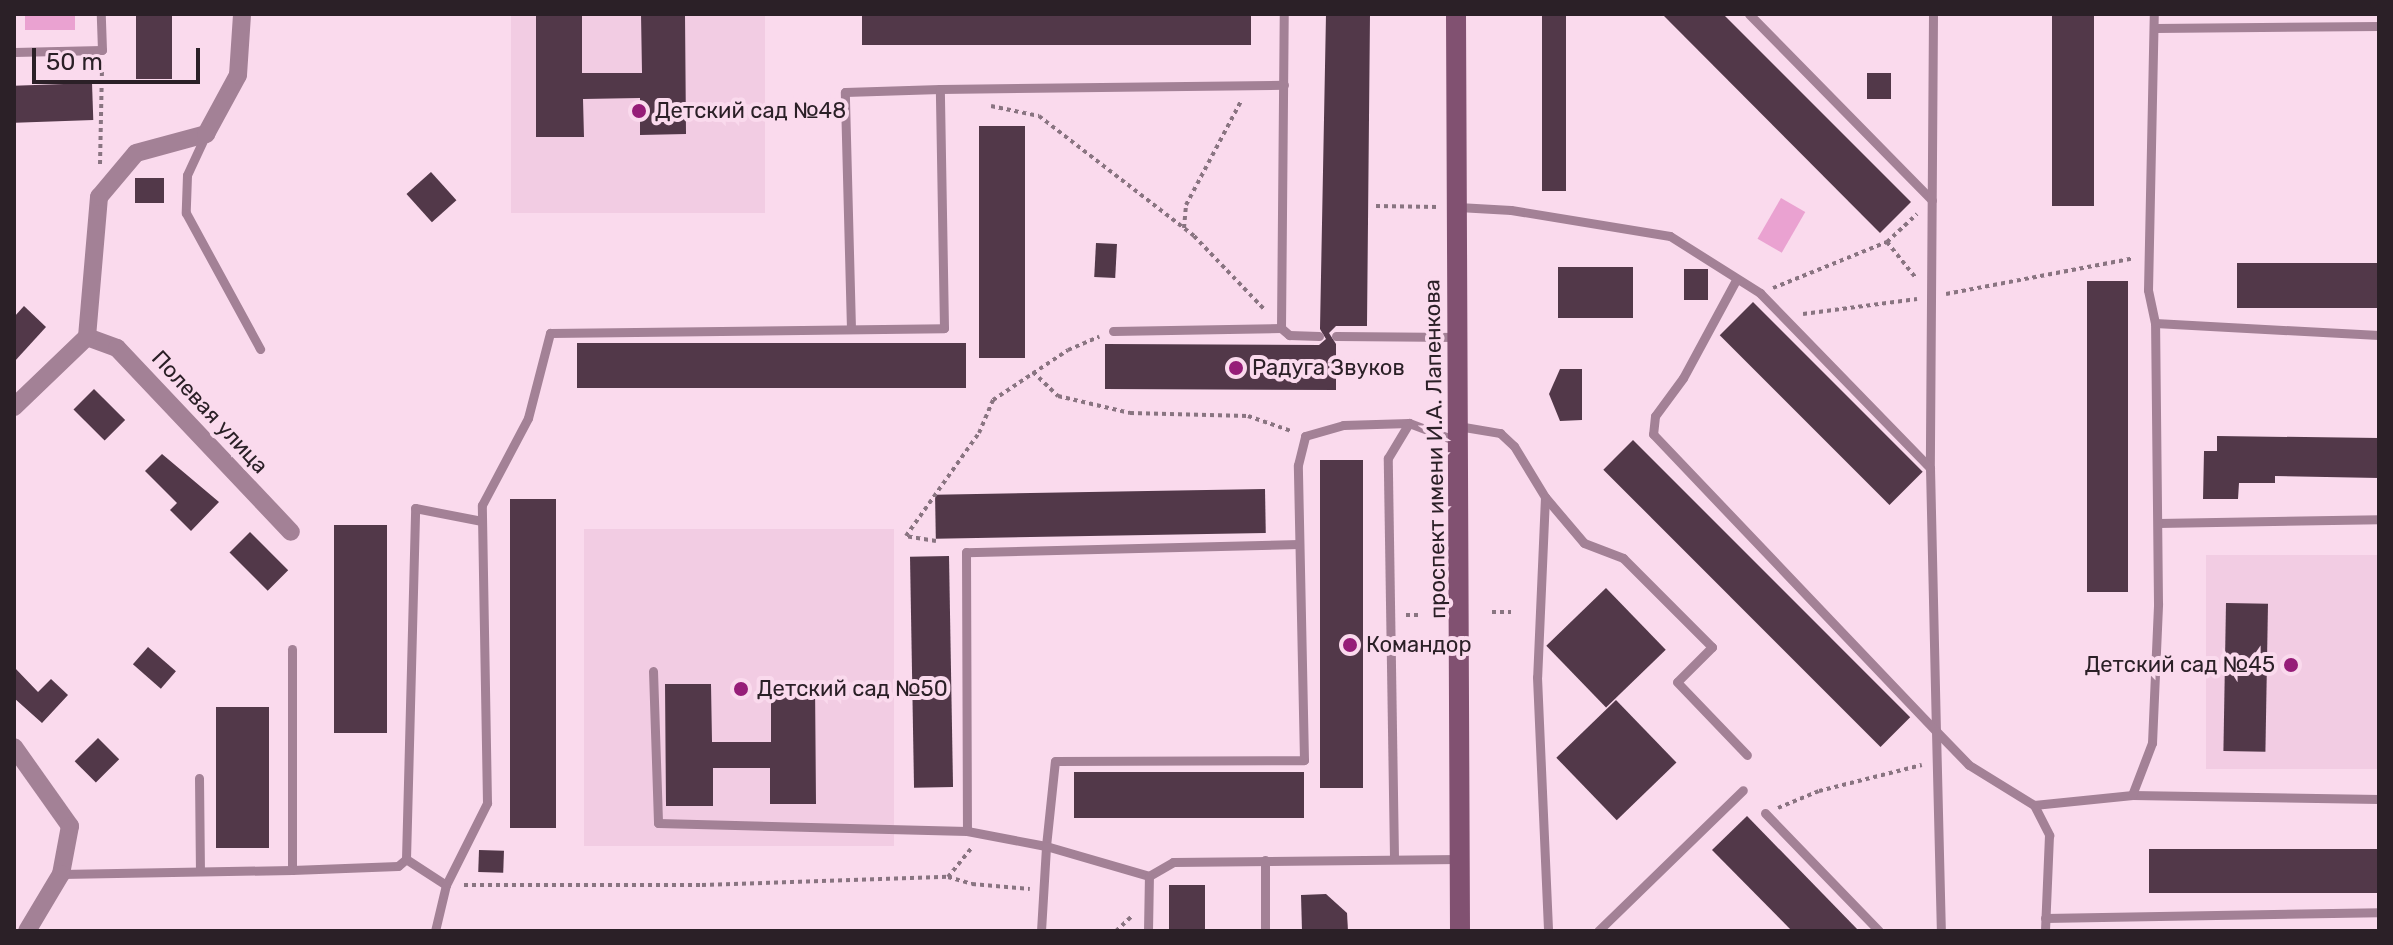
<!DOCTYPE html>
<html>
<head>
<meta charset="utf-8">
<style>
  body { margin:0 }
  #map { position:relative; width:2393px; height:945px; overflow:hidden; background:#fadaed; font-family:Rubik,sans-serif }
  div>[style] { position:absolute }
  .built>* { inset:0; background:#f2cce3; transform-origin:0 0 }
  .green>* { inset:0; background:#eaa2d1; transform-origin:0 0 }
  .building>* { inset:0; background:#523849; transform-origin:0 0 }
  .path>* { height:4px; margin-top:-2px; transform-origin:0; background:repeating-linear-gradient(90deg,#897481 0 4px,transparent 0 8px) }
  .lane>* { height:9px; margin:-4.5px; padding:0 4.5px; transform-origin:4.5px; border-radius:4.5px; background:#a38196 }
  .street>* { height:18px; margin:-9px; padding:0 9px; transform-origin:9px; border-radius:9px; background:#a38196 }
  .secondary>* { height:20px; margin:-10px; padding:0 10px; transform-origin:10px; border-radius:10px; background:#815171 }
  .dots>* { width:22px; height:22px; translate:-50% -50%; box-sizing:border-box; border:4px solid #fadaed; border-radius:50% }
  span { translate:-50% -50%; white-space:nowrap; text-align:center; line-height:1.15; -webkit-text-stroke:8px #fadaed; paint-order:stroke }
  .poi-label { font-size:22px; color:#2b2027 }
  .left { translate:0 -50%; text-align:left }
  .right { translate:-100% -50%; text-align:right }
  .street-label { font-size:22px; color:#2b2027 }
  .frame { position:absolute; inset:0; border:16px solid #2b2027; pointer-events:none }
  .scale { position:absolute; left:32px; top:48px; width:168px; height:36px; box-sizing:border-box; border:4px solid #2b2027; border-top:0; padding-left:10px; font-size:24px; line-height:28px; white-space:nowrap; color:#2b2027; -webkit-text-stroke:6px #fadaed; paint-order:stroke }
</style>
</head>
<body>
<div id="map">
  <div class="built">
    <div style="left:511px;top:14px;width:254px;height:199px"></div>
    <div style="left:894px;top:529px;width:317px;height:310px;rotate:90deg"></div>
    <div style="left:2379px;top:555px;width:214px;height:173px;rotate:90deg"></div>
  </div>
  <div class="green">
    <div style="left:25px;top:14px;width:50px;height:16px"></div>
    <div style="left:1781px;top:198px;width:28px;height:47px;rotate:30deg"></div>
  </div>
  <div class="building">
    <div style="left:136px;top:14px;width:36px;height:65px"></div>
    <div style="clip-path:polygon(641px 14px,685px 14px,686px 134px,640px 135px,640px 98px,583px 99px,584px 137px,536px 137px,536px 15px,582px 15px,582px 73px,642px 73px)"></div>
    <div style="left:862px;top:14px;width:389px;height:31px"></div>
    <div style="clip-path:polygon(1326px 14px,1370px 14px,1367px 326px,1336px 326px,1329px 333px,1336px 344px,1336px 390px,1105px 389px,1105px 344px,1319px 345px,1326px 339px,1320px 329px)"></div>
    <div style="left:1542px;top:14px;width:24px;height:177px"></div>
    <div style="clip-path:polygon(1662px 14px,1723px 14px,1911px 202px,1880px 233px)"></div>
    <div style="left:2052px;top:14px;width:42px;height:192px"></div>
    <div style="left:1867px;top:73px;width:24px;height:26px"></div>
    <div style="left:92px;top:83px;width:37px;height:78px;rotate:88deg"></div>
    <div style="left:979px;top:126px;width:46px;height:232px"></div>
    <div style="left:431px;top:172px;width:38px;height:33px;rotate:48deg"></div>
    <div style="left:135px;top:178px;width:29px;height:25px"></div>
    <div style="left:1096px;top:243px;width:21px;height:34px;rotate:3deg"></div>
    <div style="left:2379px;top:263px;width:45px;height:142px;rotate:90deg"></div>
    <div style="left:1633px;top:267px;width:51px;height:75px;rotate:90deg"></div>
    <div style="left:1684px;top:269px;width:24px;height:31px"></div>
    <div style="left:2087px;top:281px;width:41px;height:311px"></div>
    <div style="left:1753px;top:302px;width:240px;height:47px;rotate:45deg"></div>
    <div style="clip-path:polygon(24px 306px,46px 327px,14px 362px,14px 317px)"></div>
    <div style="left:966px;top:343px;width:45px;height:389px;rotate:90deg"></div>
    <div style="clip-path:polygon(1560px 369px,1582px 369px,1582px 420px,1560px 421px,1549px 394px)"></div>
    <div style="left:94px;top:389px;width:44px;height:29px;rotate:45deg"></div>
    <div style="clip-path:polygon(2217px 436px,2379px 438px,2379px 478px,2275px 476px,2275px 483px,2239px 483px,2238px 499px,2203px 499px,2204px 451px,2217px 451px)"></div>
    <div style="left:1633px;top:440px;width:392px;height:42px;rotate:45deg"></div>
    <div style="clip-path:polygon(162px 454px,219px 502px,191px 531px,170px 510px,177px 503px,145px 471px)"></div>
    <div style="left:1320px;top:460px;width:43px;height:328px"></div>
    <div style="left:1265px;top:489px;width:44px;height:330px;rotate:89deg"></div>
    <div style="left:510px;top:499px;width:46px;height:329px"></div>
    <div style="left:334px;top:525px;width:53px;height:208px"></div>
    <div style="left:250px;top:532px;width:54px;height:29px;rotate:45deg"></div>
    <div style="left:949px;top:556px;width:231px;height:39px;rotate:89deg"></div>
    <div style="left:1606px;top:588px;width:86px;height:83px;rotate:46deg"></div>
    <div style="left:2226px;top:603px;width:42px;height:148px;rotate:1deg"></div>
    <div style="left:148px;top:647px;width:37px;height:23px;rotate:41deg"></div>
    <div style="clip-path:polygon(14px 667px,38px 692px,51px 679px,68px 695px,42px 723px,14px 698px)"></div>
    <div style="clip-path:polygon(771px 682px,815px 682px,816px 804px,770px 804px,770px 768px,713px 768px,713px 806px,666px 806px,665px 684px,711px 684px,712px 742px,771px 742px)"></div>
    <div style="left:1616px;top:700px;width:87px;height:83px;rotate:46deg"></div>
    <div style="left:216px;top:707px;width:53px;height:141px"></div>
    <div style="left:98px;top:738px;width:30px;height:33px;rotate:45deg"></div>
    <div style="left:1304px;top:772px;width:46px;height:230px;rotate:90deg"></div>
    <div style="clip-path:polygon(1747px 816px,1859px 931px,1792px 931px,1712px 850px)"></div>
    <div style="left:2149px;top:849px;width:230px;height:44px"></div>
    <div style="left:479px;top:850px;width:25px;height:22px;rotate:2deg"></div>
    <div style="left:1169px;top:885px;width:36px;height:46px"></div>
    <div style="clip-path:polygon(1326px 894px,1347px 913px,1348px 931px,1302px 931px,1301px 895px)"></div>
  </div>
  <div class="path">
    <div style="left:991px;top:106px;width:49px;rotate:11.8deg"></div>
    <div style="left:1039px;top:116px;width:196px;rotate:37.7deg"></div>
    <div style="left:1194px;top:236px;width:103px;rotate:46.2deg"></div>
    <div style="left:100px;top:164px;width:99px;rotate:-88.8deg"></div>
    <div style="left:1376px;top:206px;width:62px;rotate:0.9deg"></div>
    <div style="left:1184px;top:228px;width:23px;rotate:-85deg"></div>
    <div style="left:1186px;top:205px;width:118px;rotate:-62.1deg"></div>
    <div style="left:1887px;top:242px;width:45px;rotate:51.3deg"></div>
    <div style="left:1773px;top:288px;width:123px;rotate:-22deg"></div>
    <div style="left:1887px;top:242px;width:41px;rotate:-43deg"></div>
    <div style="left:1946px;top:294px;width:191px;rotate:-10.8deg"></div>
    <div style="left:1803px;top:314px;width:115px;rotate:-7.5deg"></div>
    <div style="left:1033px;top:372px;width:35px;rotate:44deg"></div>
    <div style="left:1058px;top:396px;width:74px;rotate:13.3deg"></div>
    <div style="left:1130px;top:413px;width:118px;rotate:1.5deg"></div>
    <div style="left:1248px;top:416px;width:46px;rotate:19.2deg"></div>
    <div style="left:936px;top:541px;width:30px;rotate:-171deg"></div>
    <div style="left:906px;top:536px;width:126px;rotate:-54.7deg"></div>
    <div style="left:979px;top:433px;width:36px;rotate:-67deg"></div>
    <div style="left:993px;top:400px;width:90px;rotate:-33.7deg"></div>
    <div style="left:1068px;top:350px;width:34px;rotate:-23deg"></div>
    <div style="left:1492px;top:612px;width:19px"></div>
    <div style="left:1406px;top:615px;width:14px"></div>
    <div style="left:1778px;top:808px;width:44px;rotate:-22.5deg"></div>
    <div style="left:1819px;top:791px;width:106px;rotate:-14.2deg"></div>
    <div style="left:948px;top:877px;width:38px;rotate:-51deg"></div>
    <div style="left:464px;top:885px;width:238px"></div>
    <div style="left:702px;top:885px;width:246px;rotate:-1.9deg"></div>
    <div style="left:948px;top:877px;width:25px;rotate:16deg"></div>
    <div style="left:972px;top:884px;width:58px;rotate:4.9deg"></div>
    <div style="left:1116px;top:931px;width:23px;rotate:-43deg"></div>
  </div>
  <div class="lane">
    <div style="left:1749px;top:14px;width:261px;rotate:45.5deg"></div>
    <div style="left:1933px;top:14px;width:454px;rotate:90.4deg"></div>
    <div style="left:1930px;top:468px;width:263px;rotate:88.7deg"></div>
    <div style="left:1936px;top:731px;width:47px;rotate:45.9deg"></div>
    <div style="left:1969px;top:765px;width:76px;rotate:31.6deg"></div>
    <div style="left:2034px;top:805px;width:34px;rotate:63deg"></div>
    <div style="left:2049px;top:835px;width:96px;rotate:92.4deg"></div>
    <div style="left:2155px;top:28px;width:224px;rotate:-0.5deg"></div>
    <div style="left:14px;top:52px;width:88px;rotate:-1.3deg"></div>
    <div style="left:102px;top:50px;width:36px;rotate:-92deg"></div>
    <div style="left:206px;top:134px;width:45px;rotate:114.9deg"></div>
    <div style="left:187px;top:175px;width:38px;rotate:92deg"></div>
    <div style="left:186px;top:213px;width:155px;rotate:61.4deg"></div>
    <div style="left:1458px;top:207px;width:53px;rotate:3.2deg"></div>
    <div style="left:1511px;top:210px;width:161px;rotate:9.3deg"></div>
    <div style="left:1670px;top:236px;width:107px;rotate:32.3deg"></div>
    <div style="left:1760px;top:293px;width:244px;rotate:45.8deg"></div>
    <div style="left:1736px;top:280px;width:111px;rotate:118.4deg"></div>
    <div style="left:1683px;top:378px;width:47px;rotate:126.4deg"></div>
    <div style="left:1655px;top:416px;width:18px;rotate:96deg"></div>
    <div style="left:1653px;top:434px;width:410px;rotate:46.4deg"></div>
    <div style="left:1936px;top:731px;width:200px;rotate:88.6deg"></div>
    <div style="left:2155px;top:323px;width:224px;rotate:3.1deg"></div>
    <div style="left:1281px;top:328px;width:11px;rotate:41deg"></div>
    <div style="left:1289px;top:335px;width:30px;rotate:2deg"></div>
    <div style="left:851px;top:329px;width:237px;rotate:-91.5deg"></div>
    <div style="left:845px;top:92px;width:95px;rotate:-1.8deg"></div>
    <div style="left:1113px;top:331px;width:168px;rotate:-1deg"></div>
    <div style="left:1281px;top:328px;width:314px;rotate:-89.5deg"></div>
    <div style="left:1336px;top:336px;width:122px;rotate:0.5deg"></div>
    <div style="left:1458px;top:426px;width:43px;rotate:9.5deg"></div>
    <div style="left:1500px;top:433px;width:19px;rotate:43deg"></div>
    <div style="left:1514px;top:446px;width:60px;rotate:58.7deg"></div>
    <div style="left:1545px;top:497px;width:180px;rotate:92.5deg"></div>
    <div style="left:1537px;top:677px;width:254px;rotate:87.5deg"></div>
    <div style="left:1545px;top:497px;width:60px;rotate:49.7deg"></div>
    <div style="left:1584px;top:543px;width:42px;rotate:21deg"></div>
    <div style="left:1623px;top:558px;width:126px;rotate:45deg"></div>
    <div style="left:1712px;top:647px;width:49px;rotate:135deg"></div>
    <div style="left:1677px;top:682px;width:101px;rotate:46.2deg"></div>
    <div style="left:2158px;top:523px;width:221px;rotate:-1deg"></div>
    <div style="left:1299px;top:544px;width:333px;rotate:178.6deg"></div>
    <div style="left:966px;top:552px;width:279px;rotate:89.8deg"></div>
    <div style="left:967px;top:831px;width:80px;rotate:10.8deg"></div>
    <div style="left:1046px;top:846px;width:85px;rotate:-84deg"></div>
    <div style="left:1055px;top:761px;width:249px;rotate:-0.2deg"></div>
    <div style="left:1304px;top:760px;width:295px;rotate:-91.2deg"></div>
    <div style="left:1298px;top:465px;width:30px;rotate:-76deg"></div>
    <div style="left:1305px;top:436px;width:40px;rotate:-16deg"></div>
    <div style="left:1343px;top:425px;width:66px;rotate:-1.7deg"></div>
    <div style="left:1409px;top:423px;width:51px;rotate:20.6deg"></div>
    <div style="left:292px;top:649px;width:221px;rotate:90deg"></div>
    <div style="left:292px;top:870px;width:106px;rotate:-2.2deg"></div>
    <div style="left:398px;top:866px;width:11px;rotate:-41deg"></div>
    <div style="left:653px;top:671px;width:152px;rotate:88.1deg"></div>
    <div style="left:658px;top:823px;width:309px;rotate:1.5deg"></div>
    <div style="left:199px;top:778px;width:93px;rotate:89.4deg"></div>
    <div style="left:2132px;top:795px;width:247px;rotate:0.9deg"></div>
    <div style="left:2034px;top:805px;width:99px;rotate:-5.8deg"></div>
    <div style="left:2132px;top:795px;width:56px;rotate:-69deg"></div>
    <div style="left:2152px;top:743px;width:140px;rotate:-87.5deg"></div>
    <div style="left:2158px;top:603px;width:280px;rotate:-90.6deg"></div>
    <div style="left:2155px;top:323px;width:34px;rotate:-102deg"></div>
    <div style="left:2148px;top:290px;width:276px;rotate:-88.8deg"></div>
    <div style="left:1765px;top:813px;width:164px;rotate:46deg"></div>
    <div style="left:1394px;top:857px;width:399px;rotate:-90.9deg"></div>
    <div style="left:1388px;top:458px;width:41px;rotate:-59deg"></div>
    <div style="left:1265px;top:860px;width:71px;rotate:90deg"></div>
    <div style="left:61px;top:874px;width:231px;rotate:-1deg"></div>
    <div style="left:446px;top:885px;width:48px;rotate:-147deg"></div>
    <div style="left:406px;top:859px;width:351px;rotate:-88.5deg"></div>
    <div style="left:415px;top:508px;width:68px;rotate:11deg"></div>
    <div style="left:2045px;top:918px;width:334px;rotate:-1deg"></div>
    <div style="left:435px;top:931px;width:47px;rotate:-76.6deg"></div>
    <div style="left:446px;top:885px;width:92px;rotate:-63.4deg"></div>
    <div style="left:487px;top:803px;width:298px;rotate:-91deg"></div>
    <div style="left:482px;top:505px;width:98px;rotate:-62.1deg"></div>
    <div style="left:528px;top:418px;width:88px;rotate:-75.5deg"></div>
    <div style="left:550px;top:333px;width:394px;rotate:-0.7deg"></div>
    <div style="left:944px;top:328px;width:239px;rotate:-91deg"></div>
    <div style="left:940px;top:89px;width:344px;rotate:-0.7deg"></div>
    <div style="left:1041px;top:931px;width:85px;rotate:-86.6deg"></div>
    <div style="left:1046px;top:846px;width:107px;rotate:16.2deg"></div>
    <div style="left:1148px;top:931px;width:55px;rotate:-89deg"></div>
    <div style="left:1149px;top:876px;width:28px;rotate:-30deg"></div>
    <div style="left:1173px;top:862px;width:286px;rotate:-0.6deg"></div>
    <div style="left:1598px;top:931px;width:202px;rotate:-44.2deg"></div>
  </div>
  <div class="street">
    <div style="left:87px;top:337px;width:32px;rotate:20deg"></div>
    <div style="left:117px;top:348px;width:253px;rotate:46.6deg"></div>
    <div style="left:14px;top:407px;width:101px;rotate:-43.8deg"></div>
    <div style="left:87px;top:337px;width:141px;rotate:-85.1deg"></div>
    <div style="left:99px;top:197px;width:57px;rotate:-49.9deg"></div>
    <div style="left:136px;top:153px;width:73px;rotate:-15.2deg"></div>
    <div style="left:206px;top:134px;width:67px;rotate:-61.5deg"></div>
    <div style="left:238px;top:75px;width:61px;rotate:-86.2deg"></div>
    <div style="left:14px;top:747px;width:97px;rotate:54.7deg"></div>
    <div style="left:70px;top:826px;width:49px;rotate:100.6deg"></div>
    <div style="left:61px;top:874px;width:66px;rotate:120.8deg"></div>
  </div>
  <div class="secondary">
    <div style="left:1456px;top:14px;width:917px;rotate:89.75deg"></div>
  </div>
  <div class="dots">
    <div style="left:639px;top:111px;background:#961d78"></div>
    <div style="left:1236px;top:368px;background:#961d78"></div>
    <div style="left:1350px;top:645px;background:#961d78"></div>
    <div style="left:2291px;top:665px;background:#961d78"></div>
    <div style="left:741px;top:689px;background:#961d78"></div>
  </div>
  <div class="poi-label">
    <span class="left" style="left:655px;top:111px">Детский сад №48</span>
    <span class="left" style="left:1252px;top:368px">Радуга Звуков</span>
    <span class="left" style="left:1366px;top:645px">Командор</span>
    <span class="right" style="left:2275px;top:665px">Детский сад №45</span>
    <span class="left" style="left:757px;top:689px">Детский сад №50</span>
  </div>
  <div class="street-label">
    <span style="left:210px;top:412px;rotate:47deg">Полевая улица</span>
    <span style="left:1435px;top:449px;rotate:-91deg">проспект имени И.А. Лапенкова</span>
  </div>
  <div class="frame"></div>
  <div class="scale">50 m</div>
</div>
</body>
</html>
